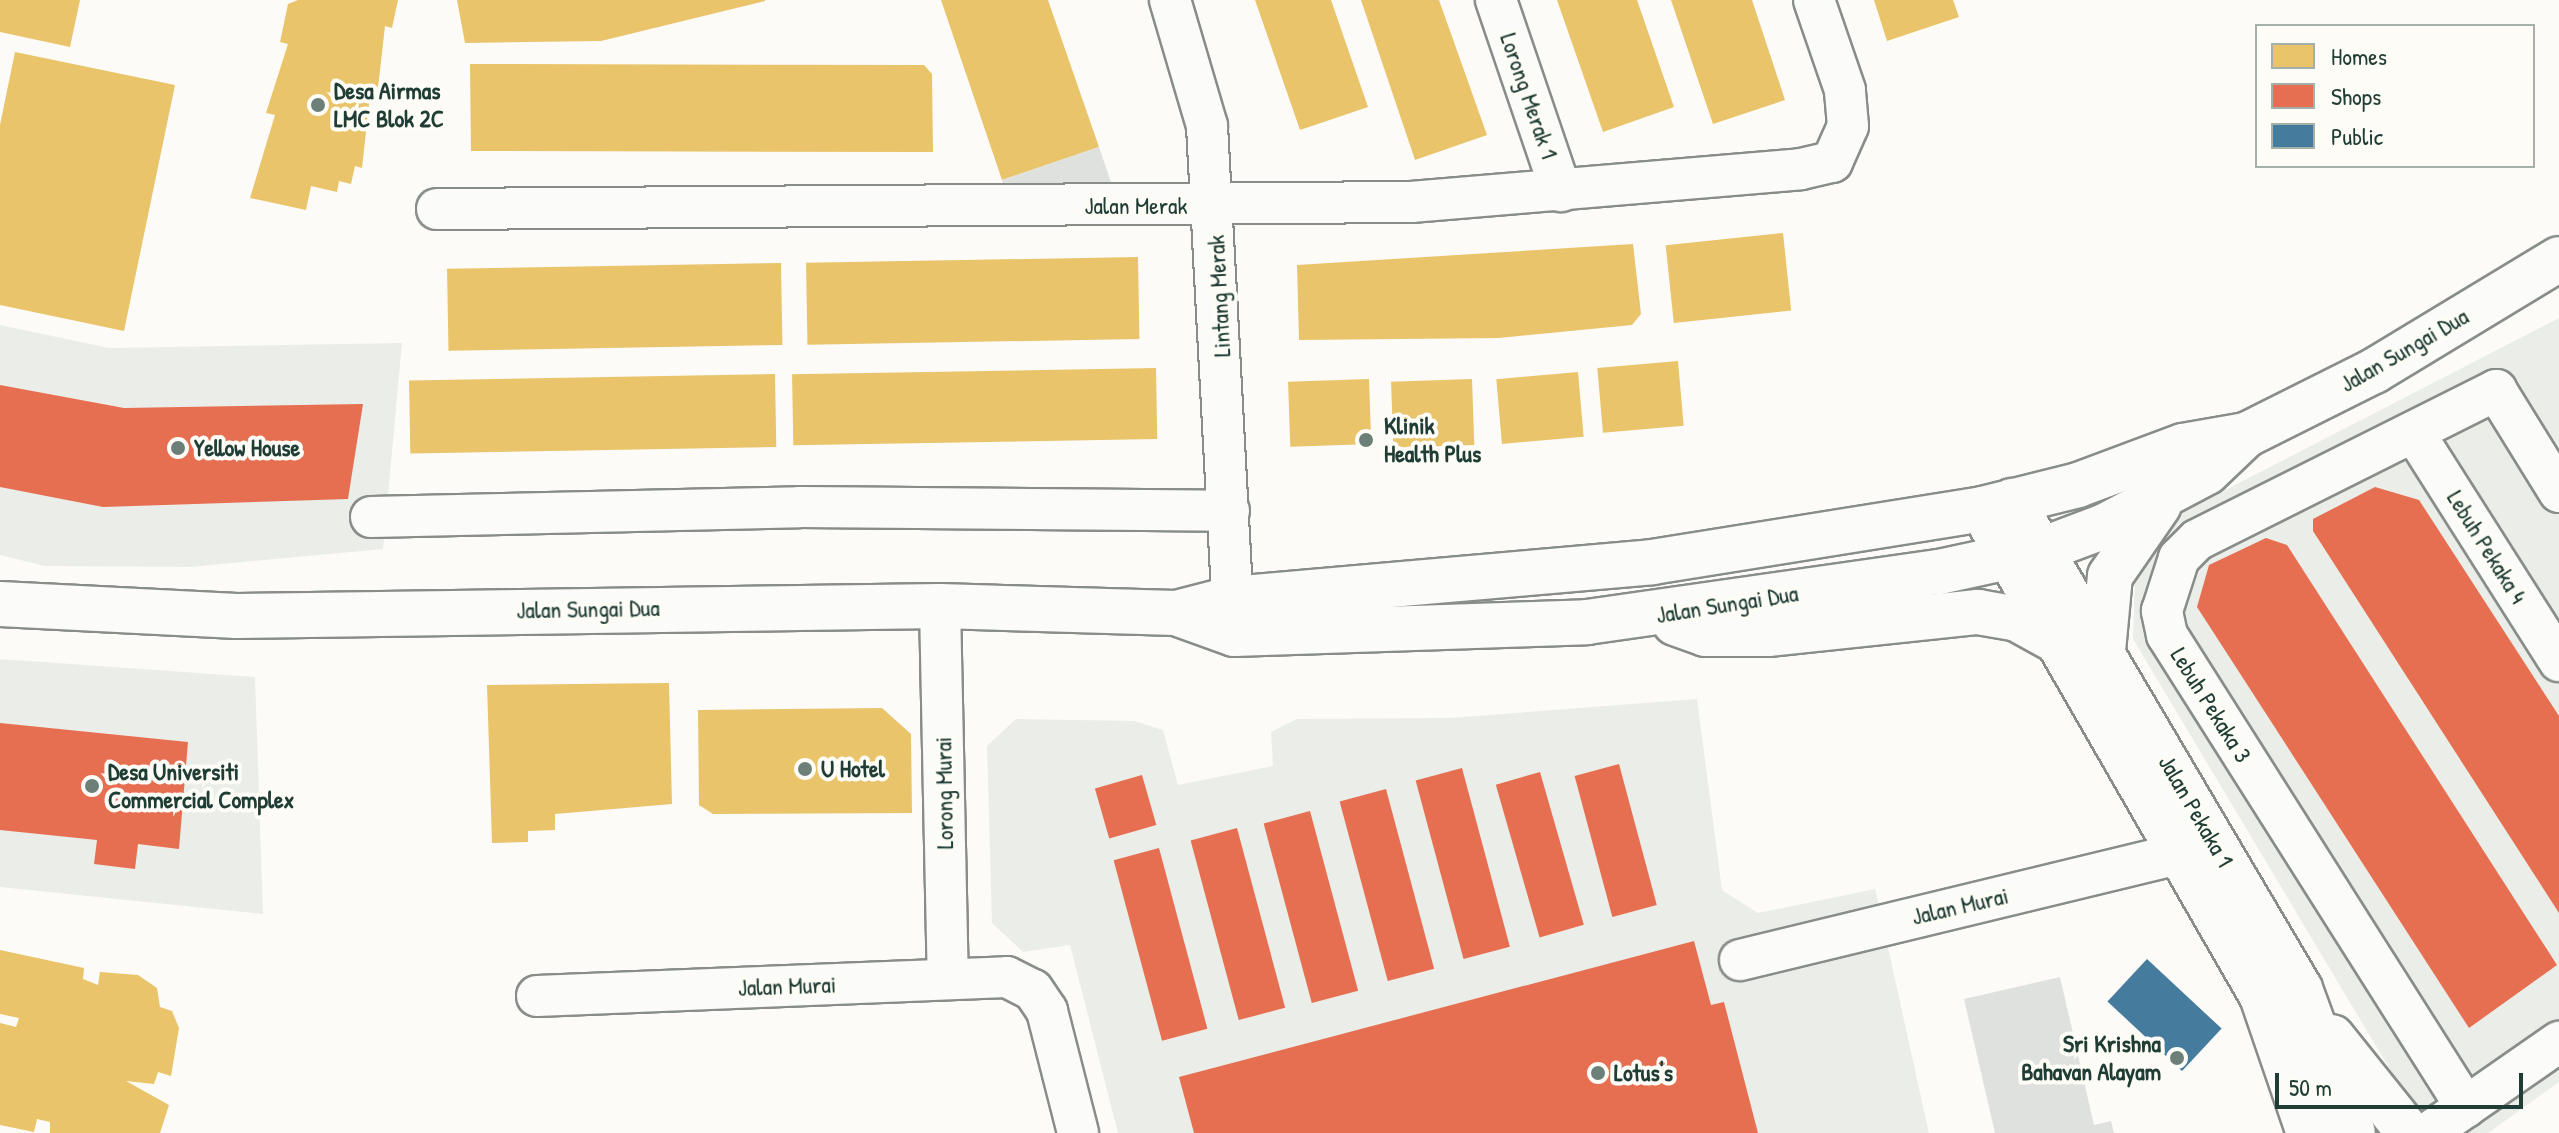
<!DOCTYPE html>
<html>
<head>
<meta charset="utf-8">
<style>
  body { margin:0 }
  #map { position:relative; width:2559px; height:1133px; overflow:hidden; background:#fcfbf8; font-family:"Patrick Hand",sans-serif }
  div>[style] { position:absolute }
  .built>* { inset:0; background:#ebede8 }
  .homes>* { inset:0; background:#e9c46a; transform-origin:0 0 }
  .shops>* { inset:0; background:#e76f51; transform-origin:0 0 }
  .public>* { inset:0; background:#457b9d; transform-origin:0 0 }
  .building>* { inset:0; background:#dfe1de }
  .roads { filter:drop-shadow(2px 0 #888d8a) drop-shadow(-2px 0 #888d8a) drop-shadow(0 2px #888d8a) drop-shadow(0 -2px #888d8a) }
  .street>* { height:40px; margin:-20px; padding:0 20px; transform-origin:20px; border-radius:20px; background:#fbfbf9 }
  .secondary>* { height:44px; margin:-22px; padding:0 22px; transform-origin:22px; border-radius:22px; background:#fbfbf9 }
  .primary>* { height:44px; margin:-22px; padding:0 22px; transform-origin:22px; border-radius:22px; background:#fbfbf9 }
  .dots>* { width:22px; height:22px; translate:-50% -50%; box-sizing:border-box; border:4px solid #fdfcf7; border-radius:50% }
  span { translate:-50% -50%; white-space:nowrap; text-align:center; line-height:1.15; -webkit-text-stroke:8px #fdfcf7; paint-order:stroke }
  .poi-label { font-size:24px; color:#1f3d34; font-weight:700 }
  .left { translate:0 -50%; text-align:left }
  .right { translate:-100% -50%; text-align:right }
  .street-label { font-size:24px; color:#1f3d34 }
  .legend { position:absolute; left:2255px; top:24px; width:280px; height:144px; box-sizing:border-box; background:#fdfcf7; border:2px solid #a4b0a9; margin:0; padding:10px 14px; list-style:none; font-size:24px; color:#1f3d34 }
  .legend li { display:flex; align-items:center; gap:16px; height:40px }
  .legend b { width:40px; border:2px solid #a4b0a9 }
  .scale { position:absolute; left:2275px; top:1073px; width:248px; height:36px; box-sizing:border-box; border:4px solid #1f3d34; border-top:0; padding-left:10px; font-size:24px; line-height:28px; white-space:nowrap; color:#1f3d34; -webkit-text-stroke:6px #fdfcf7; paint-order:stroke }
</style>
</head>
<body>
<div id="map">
  <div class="built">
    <div style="clip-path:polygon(2559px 318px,2559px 1082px,2488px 1133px,2428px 1133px,2133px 639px,2135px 575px,2167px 520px)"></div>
    <div style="clip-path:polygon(0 325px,109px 348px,402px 343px,383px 549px,190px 567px,45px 566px,0 555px)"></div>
    <div style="clip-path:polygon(0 659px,255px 677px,263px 914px,0 887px)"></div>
    <div style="clip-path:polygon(1697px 699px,1722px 890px,1758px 913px,1875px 889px,1929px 1133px,1118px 1133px,1070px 945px,1023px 952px,992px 923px,987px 746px,1016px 719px,1134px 721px,1163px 730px,1178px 785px,1273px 766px,1271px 732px,1297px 719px,1450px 718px)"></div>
  </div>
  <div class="homes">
    <div style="clip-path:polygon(0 0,80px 0,70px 47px,0 32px)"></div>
    <div style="clip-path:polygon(298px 0,398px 0,392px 28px,385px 26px,377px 97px,370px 95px,362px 168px,355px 166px,351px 184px,339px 181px,337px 192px,311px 186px,306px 210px,250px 198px,275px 115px,266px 113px,288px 44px,280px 42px,288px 4px)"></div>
    <div style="clip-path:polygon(457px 0,765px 0,765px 1px,601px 41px,465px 43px)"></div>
    <div style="clip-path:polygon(941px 0,1048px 0,1099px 147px,1002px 180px)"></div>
    <div style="clip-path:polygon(1255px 0,1331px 0,1368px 107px,1300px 130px)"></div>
    <div style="clip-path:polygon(1361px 0,1439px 0,1487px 135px,1415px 160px)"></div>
    <div style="clip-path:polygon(1557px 0,1637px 0,1674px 107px,1603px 132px)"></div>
    <div style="clip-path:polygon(1671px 0,1752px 0,1785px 100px,1713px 124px)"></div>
    <div style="clip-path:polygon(1874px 0,1953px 0,1959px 17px,1887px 41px)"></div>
    <div style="clip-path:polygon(15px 52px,175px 85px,124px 331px,0 305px,0 125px)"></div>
    <div style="clip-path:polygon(470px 64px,924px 65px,932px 74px,933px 152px,471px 151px)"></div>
    <div style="left:1783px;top:233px;width:78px;height:118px;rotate:84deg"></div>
    <div style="clip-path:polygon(1633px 244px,1641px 314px,1632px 325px,1499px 338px,1299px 340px,1297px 265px)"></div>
    <div style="left:1138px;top:257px;width:82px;height:332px;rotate:89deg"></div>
    <div style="left:781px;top:263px;width:82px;height:334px;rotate:89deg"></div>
    <div style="left:1678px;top:361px;width:65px;height:81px;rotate:85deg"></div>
    <div style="left:1156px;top:368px;width:71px;height:364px;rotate:89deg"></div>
    <div style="left:1578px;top:372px;width:65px;height:82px;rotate:85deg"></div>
    <div style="left:775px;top:374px;width:73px;height:366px;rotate:89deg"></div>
    <div style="left:1369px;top:379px;width:65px;height:81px;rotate:88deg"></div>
    <div style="left:1472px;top:379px;width:66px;height:81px;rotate:88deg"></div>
    <div style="clip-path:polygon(669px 683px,672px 804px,555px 814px,555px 830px,528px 831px,528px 842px,492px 843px,487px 685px)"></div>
    <div style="clip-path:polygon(882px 708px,911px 734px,912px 813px,713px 814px,699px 805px,698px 710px)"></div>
    <div style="clip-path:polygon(0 950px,84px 968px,83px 979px,98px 985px,100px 972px,138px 975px,157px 988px,160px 1007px,172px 1011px,179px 1028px,171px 1076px,158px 1072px,154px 1084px,126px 1081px,169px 1105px,160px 1133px,50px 1133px,50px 1122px,37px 1119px,34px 1132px,0 1125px,0 1023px,16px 1027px,19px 1018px,0 1014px)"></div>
  </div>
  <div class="shops">
    <div style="clip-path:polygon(0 385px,124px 408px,363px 404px,348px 499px,103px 507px,0 487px)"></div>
    <div style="clip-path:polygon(2375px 487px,2419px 500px,2559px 716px,2559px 913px,2313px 531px,2313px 519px)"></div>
    <div style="clip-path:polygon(2266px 538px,2287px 545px,2557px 965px,2469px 1028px,2197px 607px,2209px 565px)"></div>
    <div style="clip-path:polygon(0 723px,188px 742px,179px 849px,138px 844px,135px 869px,94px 864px,97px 840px,0 830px)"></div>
    <div style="left:1619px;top:764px;width:146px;height:46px;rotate:75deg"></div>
    <div style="left:1462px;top:768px;width:185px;height:48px;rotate:75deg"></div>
    <div style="left:1540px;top:772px;width:159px;height:46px;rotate:74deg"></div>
    <div style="left:1142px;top:775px;width:52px;height:49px;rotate:74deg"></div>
    <div style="left:1386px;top:789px;width:186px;height:48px;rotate:75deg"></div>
    <div style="left:1310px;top:811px;width:186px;height:48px;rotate:75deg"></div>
    <div style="left:1237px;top:828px;width:186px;height:48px;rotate:75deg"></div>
    <div style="left:1159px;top:848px;width:187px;height:47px;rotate:75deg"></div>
    <div style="clip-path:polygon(1694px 941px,1711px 1005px,1724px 1002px,1758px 1133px,1194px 1133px,1179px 1077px)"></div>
  </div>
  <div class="public">
    <div style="left:2147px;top:959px;width:102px;height:58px;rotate:43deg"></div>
  </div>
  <div class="building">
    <div style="clip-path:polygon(1099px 147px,1115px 194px,1007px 194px,1002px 180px)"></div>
    <div style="clip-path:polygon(2060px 977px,2094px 1125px,2111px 1121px,2114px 1133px,1995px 1133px,1964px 999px)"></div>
  </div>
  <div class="roads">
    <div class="street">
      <div style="left:1170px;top:0;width:131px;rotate:73.6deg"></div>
      <div style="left:1207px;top:126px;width:505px;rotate:86.93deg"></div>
      <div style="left:1496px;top:0;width:202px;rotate:71.2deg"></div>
      <div style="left:437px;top:209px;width:974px;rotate:-0.41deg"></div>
      <div style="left:1411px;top:202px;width:391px;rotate:-4.8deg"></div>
      <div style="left:1801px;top:169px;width:32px;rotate:-13deg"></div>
      <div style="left:1832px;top:162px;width:39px;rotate:-66deg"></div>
      <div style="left:1848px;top:126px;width:36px;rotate:-95deg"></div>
      <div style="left:1845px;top:90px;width:95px;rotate:-109deg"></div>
      <div style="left:2415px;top:434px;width:269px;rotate:57.6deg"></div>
      <div style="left:371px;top:517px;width:429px;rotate:-1.3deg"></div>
      <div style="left:800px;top:507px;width:429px;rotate:0.5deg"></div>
      <div style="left:940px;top:606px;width:373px;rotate:88.8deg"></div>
      <div style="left:1740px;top:960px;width:454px;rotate:-13.6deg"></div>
      <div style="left:537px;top:996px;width:470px;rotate:-2.3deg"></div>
      <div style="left:1007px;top:977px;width:29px;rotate:27deg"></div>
      <div style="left:1033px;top:990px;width:25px;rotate:56deg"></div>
      <div style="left:1047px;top:1011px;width:126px;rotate:75.7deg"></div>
      <div style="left:2466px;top:1107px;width:559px;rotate:-122.35deg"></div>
      <div style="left:2167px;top:635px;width:25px;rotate:-102deg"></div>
      <div style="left:2162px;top:611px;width:56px;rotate:-72.2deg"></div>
      <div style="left:2179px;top:558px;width:25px;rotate:-45deg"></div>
      <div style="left:2197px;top:540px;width:335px;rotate:-26.6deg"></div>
      <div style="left:2496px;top:390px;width:120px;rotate:58.3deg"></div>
      <div style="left:2428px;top:1133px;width:160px;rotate:-34.8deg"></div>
    </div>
    <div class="secondary">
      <div style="left:2012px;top:501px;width:567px;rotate:59.45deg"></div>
      <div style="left:2300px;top:989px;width:153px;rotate:69.8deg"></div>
      <div style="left:1991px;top:525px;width:543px;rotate:60.09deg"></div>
      <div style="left:2262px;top:996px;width:145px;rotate:71.1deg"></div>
      <div style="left:2332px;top:1037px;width:123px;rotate:51.3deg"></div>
    </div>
    <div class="primary">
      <div style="left:0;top:604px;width:237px;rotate:2.9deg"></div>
      <div style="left:237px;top:616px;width:703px;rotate:-0.81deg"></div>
      <div style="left:940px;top:606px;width:236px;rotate:1.7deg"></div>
      <div style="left:1176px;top:613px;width:57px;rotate:-14.3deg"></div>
      <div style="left:1231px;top:599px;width:423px;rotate:-5deg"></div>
      <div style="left:1652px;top:562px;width:334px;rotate:-9.1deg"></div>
      <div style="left:1982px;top:509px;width:99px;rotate:-14deg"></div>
      <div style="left:2078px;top:485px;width:112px;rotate:-20.4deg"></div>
      <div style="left:2183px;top:446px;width:64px;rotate:-9.9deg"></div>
      <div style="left:2246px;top:435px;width:143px;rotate:-26.6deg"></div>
      <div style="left:2374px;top:371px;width:216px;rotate:-31.2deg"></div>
      <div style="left:1176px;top:613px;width:62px;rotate:19.9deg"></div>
      <div style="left:1234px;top:634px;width:353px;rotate:-1.9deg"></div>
      <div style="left:1587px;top:622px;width:356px;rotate:-8.1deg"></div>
      <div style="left:1939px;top:572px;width:104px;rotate:-12.2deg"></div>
      <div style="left:2041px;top:550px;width:68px;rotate:-20.6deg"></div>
      <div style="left:2105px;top:526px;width:115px;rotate:-27.9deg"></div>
      <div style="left:2207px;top:472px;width:54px;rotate:-43.5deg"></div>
      <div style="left:1675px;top:623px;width:32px;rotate:20deg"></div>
      <div style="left:1705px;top:634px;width:63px"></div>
      <div style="left:1768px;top:634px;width:211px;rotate:-6deg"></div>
      <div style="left:1978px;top:612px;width:40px;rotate:10deg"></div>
      <div style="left:2017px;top:619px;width:43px;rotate:28.9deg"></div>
      <div style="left:2103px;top:651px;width:75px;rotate:-84.7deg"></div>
      <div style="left:2110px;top:576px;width:86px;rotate:-55.4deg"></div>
    </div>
  </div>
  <div class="dots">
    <div style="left:318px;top:105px;background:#6c8079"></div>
    <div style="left:1366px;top:440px;background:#6c8079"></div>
    <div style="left:178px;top:448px;background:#6c8079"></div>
    <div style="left:805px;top:769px;background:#6c8079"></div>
    <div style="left:92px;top:786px;background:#6c8079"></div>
    <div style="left:2177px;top:1058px;background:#6c8079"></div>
    <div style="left:1598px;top:1073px;background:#6c8079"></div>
  </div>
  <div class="poi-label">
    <span class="left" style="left:334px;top:105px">Desa Airmas<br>LMC Blok 2C</span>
    <span class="left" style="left:1384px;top:440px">Klinik<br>Health Plus</span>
    <span class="left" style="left:194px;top:448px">Yellow House</span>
    <span class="left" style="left:821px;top:769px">U Hotel</span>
    <span class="left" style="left:108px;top:786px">Desa Universiti<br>Commercial Complex</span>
    <span class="right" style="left:2161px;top:1058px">Sri Krishna<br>Bahavan Alayam</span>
    <span class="left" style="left:1614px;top:1073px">Lotus's</span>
  </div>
  <div class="street-label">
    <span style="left:1529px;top:96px;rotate:71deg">Lorong Merak 1</span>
    <span style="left:1136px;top:206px">Jalan Merak</span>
    <span style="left:1219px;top:296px;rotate:-93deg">Lintang Merak</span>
    <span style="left:2404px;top:350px;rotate:-30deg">Jalan Sungai Dua</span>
    <span style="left:2487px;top:547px;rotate:58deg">Lebuh Pekaka 4</span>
    <span style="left:1727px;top:604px;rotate:-9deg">Jalan Sungai Dua</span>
    <span style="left:588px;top:609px;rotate:-1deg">Jalan Sungai Dua</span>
    <span style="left:2211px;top:705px;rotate:58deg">Lebuh Pekaka 3</span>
    <span style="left:944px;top:793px;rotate:-91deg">Lorong Murai</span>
    <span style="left:2196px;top:811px;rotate:60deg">Jalan Pekaka 1</span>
    <span style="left:1960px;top:906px;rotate:-13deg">Jalan Murai</span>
    <span style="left:787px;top:986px;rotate:-2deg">Jalan Murai</span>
  </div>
  <ul class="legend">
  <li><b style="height:22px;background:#e9c46a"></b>Homes</li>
  <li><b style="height:22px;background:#e76f51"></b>Shops</li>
  <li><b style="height:22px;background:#457b9d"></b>Public</li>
  </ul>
  <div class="scale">50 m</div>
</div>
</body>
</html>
